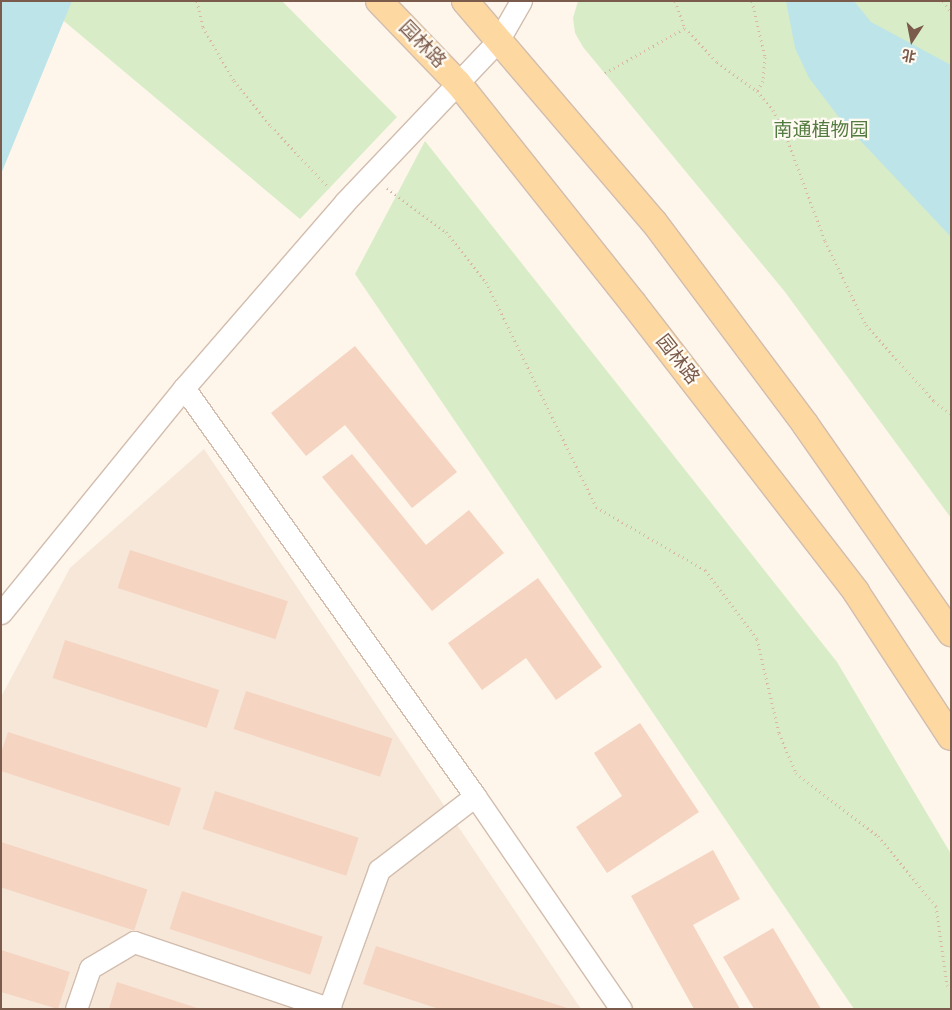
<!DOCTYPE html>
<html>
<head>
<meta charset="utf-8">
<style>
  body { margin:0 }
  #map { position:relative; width:952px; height:1010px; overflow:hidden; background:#fef6eb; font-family:Signika,"Noto Sans SC",sans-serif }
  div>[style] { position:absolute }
  .residential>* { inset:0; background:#f6e7d8 }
  .green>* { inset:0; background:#d8edc7 }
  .water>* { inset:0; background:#bde4e9 }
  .building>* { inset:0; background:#f5d4c1; transform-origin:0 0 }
  .path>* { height:3px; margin-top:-1.5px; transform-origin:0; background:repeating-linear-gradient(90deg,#dbb7a3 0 1px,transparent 0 5px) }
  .roads { filter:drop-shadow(1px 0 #d2bdae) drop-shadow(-1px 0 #d2bdae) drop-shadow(0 1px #d2bdae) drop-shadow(0 -1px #d2bdae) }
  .minor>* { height:21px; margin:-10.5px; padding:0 10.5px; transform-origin:10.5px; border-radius:10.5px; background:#fff }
  .major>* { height:26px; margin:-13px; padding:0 13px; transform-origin:13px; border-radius:13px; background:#fed8a1 }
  span { translate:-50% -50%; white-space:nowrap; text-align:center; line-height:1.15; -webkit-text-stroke:4.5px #fffaf2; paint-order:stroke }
  .street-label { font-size:19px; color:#7b5b4b }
  .park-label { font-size:19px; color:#527b3f }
  .frame { position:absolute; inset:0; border:2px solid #7b5b4b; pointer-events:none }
  .north { position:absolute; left:887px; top:15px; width:50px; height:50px; -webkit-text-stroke:4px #fffaf2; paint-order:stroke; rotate:191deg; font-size:14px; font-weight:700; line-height:20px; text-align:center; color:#7b5b4b }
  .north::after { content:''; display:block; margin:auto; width:18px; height:22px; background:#7b5b4b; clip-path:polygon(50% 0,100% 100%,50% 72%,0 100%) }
</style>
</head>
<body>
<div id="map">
  <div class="residential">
    <div style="clip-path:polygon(204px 449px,581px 1009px,1px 1009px,1px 697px,70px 568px)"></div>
  </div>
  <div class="green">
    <div style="clip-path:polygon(48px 1px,282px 1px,397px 117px,300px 219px,46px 6px)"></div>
    <div style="clip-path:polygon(578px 1px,951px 1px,951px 518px,785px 292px,583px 47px,575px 33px,573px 18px)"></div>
    <div style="clip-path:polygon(425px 141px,837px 662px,951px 854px,951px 1009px,854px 1009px,355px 274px)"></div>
  </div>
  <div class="water">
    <div style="clip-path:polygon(1px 1px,72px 1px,1px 174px)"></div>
    <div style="clip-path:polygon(786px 1px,854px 1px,871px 22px,951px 65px,951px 237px,841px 120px,809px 78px,795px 48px)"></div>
  </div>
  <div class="building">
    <div style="clip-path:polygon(355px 346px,457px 472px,412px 508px,345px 425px,306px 456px,271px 413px)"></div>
    <div style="clip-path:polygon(352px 454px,426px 545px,469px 510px,504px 553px,432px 611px,322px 477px)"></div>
    <div style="left:130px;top:550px;width:166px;height:40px;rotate:18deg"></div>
    <div style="clip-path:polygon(538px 578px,602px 667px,556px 700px,526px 658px,482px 690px,448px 643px)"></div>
    <div style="left:65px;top:640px;width:162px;height:40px;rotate:18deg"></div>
    <div style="left:246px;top:691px;width:154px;height:40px;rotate:18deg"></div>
    <div style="clip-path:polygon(640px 723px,699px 812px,607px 873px,576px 827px,622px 796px,594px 753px)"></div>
    <div style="clip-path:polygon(8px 732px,181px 788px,169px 826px,1px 771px,1px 753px)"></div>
    <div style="left:215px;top:791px;width:151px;height:40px;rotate:18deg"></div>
    <div style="left:1px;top:842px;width:154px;height:43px;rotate:18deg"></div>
    <div style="clip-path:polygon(713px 850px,740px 899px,693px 925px,740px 1009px,694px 1009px,631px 896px)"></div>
    <div style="left:182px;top:891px;width:148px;height:40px;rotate:18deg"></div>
    <div style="clip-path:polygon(773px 928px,821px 1009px,754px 1009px,723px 957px)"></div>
    <div style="clip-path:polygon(376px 946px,567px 1008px,567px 1009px,439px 1009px,363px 984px)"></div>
    <div style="clip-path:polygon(1px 950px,70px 972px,58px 1009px,1px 992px)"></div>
    <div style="clip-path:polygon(117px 982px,197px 1008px,196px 1009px,109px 1009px)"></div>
  </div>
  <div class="path">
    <div style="left:197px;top:1px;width:27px;rotate:77deg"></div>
    <div style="left:203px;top:27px;width:62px;rotate:60.1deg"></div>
    <div style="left:234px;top:81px;width:58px;rotate:50.6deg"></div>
    <div style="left:271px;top:126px;width:85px;rotate:46.9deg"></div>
    <div style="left:675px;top:1px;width:29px;rotate:70deg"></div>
    <div style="left:685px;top:28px;width:47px;rotate:46.7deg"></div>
    <div style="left:717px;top:62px;width:49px;rotate:35.9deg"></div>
    <div style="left:757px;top:91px;width:25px;rotate:50deg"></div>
    <div style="left:773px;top:110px;width:29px;rotate:63deg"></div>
    <div style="left:786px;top:136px;width:112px;rotate:69.6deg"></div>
    <div style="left:825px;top:241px;width:93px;rotate:64deg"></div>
    <div style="left:866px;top:325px;width:102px;rotate:48.2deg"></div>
    <div style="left:934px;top:401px;width:21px;rotate:37deg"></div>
    <div style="left:752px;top:1px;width:57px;rotate:76.9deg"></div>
    <div style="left:765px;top:57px;width:24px;rotate:95deg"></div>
    <div style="left:763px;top:81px;width:12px;rotate:121deg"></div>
    <div style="left:943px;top:1px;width:14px;rotate:56deg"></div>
    <div style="left:605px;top:73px;width:92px;rotate:-29.4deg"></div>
    <div style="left:387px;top:188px;width:74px;rotate:36.7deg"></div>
    <div style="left:446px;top:232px;width:64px;rotate:51.3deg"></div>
    <div style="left:486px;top:282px;width:250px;rotate:63.9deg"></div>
    <div style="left:596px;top:507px;width:126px;rotate:30deg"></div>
    <div style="left:705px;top:570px;width:86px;rotate:53deg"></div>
    <div style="left:757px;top:639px;width:97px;rotate:76.8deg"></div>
    <div style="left:779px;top:733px;width:43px;rotate:67deg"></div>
    <div style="left:796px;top:773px;width:103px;rotate:37.5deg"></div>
    <div style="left:878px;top:836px;width:91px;rotate:50.4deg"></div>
    <div style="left:936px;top:906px;width:80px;rotate:82.1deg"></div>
    <div style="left:947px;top:985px;width:5px;rotate:37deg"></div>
  </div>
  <div class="roads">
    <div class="minor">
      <div style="left:184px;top:388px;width:501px;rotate:54.5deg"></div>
      <div style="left:475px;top:796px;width:258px;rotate:55.6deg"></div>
      <div style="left:1px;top:613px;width:290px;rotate:-50.9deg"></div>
      <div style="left:184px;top:388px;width:245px;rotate:-49.1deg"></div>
      <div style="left:344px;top:203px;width:224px;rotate:-46.5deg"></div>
      <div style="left:498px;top:41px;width:46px;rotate:-60.1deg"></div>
      <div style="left:329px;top:1008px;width:147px;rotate:-70.1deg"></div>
      <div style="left:379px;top:870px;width:121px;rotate:-37.6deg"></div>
      <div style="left:76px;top:1009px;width:43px;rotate:-71.1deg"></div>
      <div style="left:90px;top:968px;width:51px;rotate:-30.6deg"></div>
      <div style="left:134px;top:942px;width:208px;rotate:18.8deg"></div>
    </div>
    <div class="major">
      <div style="left:379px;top:1px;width:114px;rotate:46.1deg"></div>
      <div style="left:458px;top:83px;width:281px;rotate:51.5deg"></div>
      <div style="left:633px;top:303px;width:365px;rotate:52.3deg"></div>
      <div style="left:856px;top:592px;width:173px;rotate:56.8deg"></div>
      <div style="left:465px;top:1px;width:291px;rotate:49.5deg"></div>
      <div style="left:654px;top:222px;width:252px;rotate:53.2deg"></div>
      <div style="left:805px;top:424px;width:255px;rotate:55.1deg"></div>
    </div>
  </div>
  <div class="street-label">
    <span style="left:422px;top:45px;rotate:46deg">园林路</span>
    <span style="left:677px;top:360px;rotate:52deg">园林路</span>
  </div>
  <div class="park-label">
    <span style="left:821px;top:131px">南通植物园</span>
  </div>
  <div class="frame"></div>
  <div class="north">北</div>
</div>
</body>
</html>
